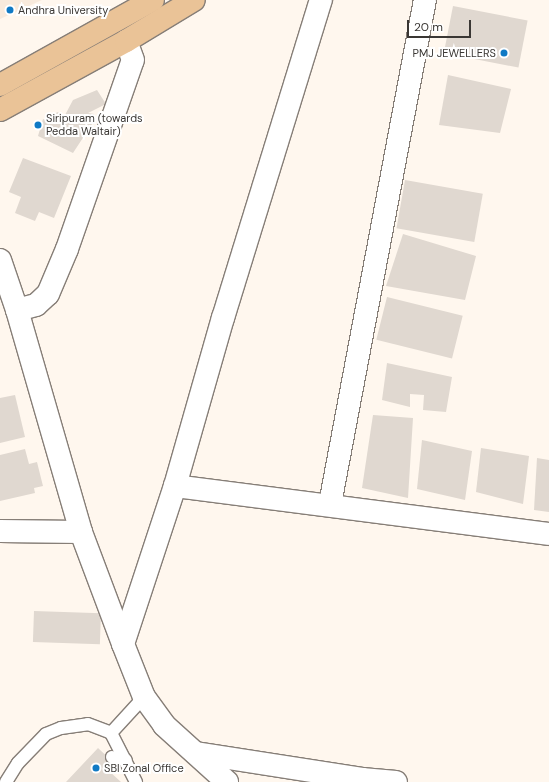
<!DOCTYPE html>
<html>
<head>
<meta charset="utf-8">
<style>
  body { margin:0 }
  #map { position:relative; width:549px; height:782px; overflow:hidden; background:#fff7ee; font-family:"DM Sans",sans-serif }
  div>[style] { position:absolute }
  .built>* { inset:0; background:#f8eadc }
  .building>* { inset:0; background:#e0d8d0; transform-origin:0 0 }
  .roads { filter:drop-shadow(1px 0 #867e77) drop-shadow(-1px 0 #867e77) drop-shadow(0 1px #867e77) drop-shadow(0 -1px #867e77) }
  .lane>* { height:12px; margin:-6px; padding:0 6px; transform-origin:6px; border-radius:6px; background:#fff }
  .street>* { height:22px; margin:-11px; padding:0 11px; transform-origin:11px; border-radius:11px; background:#fff }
  .primary>* { height:22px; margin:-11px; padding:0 11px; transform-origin:11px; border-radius:11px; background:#eac397 }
  .dots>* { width:11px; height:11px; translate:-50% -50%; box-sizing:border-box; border:2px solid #fff; border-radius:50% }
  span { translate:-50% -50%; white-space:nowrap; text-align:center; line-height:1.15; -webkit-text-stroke:4px #fff; paint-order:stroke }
  .poi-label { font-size:11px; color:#3a3734 }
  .left { translate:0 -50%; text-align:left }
  .right { translate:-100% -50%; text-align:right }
  .scale { position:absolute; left:407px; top:20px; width:64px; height:18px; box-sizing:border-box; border:2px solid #3a3734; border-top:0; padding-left:5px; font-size:12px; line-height:14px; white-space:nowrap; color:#3a3734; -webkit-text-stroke:3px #fff; paint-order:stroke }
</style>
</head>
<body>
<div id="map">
  <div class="built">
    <div style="clip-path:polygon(0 0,42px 0,0 19px)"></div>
  </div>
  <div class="building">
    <div style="left:453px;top:6px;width:76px;height:48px;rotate:11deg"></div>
    <div style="clip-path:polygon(448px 75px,511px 89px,500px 133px,439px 125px)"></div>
    <div style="clip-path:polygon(97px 90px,106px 104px,88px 113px,94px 114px,92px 124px,73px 153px,38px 136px,43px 119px,51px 122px,57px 112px,65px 115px,73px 100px)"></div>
    <div style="clip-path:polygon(23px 158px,71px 176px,54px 218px,39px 212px,35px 221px,15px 213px,21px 197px,9px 192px)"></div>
    <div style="left:405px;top:180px;width:79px;height:49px;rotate:10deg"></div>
    <div style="clip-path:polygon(403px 234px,476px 256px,465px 300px,386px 286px)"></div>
    <div style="left:387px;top:297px;width:78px;height:44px;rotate:14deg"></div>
    <div style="clip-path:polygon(387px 363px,452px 377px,446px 412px,423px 410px,424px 395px,410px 394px,410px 407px,382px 400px)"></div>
    <div style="clip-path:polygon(15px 395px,25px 437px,0 443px,0 398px)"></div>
    <div style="clip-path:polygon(373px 415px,413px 418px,408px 498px,362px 488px)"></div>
    <div style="clip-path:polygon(422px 440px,472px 451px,465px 500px,417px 489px)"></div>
    <div style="clip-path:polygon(481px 448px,529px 456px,523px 504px,476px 492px)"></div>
    <div style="clip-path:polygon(25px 449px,29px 464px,37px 462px,43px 486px,34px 488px,35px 493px,0 501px,0 455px)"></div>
    <div style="clip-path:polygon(537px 458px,549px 460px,549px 512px,534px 510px)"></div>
    <div style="left:34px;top:611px;width:67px;height:31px;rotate:2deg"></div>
    <div style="clip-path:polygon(98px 748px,116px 765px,109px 771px,121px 782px,66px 782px)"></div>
  </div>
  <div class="roads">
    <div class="lane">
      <div style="left:112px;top:757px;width:14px;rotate:12deg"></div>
      <div style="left:6px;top:782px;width:22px;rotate:-58deg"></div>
      <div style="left:18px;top:763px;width:40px;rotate:-46deg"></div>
      <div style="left:46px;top:734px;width:16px;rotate:-22deg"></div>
      <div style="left:61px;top:728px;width:27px;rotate:-8deg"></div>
      <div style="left:88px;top:724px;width:25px;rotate:21deg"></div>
      <div style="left:136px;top:782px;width:55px;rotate:-117deg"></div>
      <div style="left:111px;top:733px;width:49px;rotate:-47.5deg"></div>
    </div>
    <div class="street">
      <div style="left:0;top:260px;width:53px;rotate:71.2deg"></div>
      <div style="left:17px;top:310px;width:231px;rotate:73.9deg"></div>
      <div style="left:81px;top:532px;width:81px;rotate:-179.3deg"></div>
      <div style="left:17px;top:310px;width:20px;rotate:-15deg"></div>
      <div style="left:36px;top:305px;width:16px;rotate:-43deg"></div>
      <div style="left:48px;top:294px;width:49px;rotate:-67.1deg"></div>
      <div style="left:67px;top:249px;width:200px;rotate:-70.8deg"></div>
      <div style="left:133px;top:60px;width:20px;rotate:-110deg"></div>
      <div style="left:175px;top:486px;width:175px;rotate:-74.1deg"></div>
      <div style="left:223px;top:318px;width:333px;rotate:-72.9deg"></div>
      <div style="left:330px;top:504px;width:513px;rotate:-79.33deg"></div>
      <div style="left:81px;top:532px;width:120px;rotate:69.4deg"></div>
      <div style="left:123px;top:644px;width:166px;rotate:-71.8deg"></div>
      <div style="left:175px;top:486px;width:377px;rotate:7.3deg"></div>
      <div style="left:123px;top:644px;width:57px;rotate:68.4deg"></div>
      <div style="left:144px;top:697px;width:34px;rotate:54deg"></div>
      <div style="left:164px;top:725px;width:85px;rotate:42.1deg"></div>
      <div style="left:196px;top:753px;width:168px;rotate:8.9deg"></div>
      <div style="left:362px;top:779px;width:4px;rotate:45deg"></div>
      <div style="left:362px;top:779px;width:34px;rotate:5deg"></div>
    </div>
    <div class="primary">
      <div style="left:0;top:85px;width:175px;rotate:-29.1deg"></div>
      <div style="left:0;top:110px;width:144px;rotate:-28.7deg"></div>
      <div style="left:126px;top:41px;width:79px;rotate:-31.1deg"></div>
    </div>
  </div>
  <div class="dots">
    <div style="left:10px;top:10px;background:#107ac5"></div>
    <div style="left:504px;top:53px;background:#107ac5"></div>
    <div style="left:38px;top:125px;background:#107ac5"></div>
    <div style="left:96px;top:768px;background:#107ac5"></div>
  </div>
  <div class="poi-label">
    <span class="left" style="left:18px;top:10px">Andhra University</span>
    <span class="right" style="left:496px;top:53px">PMJ JEWELLERS</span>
    <span class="left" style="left:46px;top:125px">Siripuram (towards<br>Pedda Waltair)</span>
    <span class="left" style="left:104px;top:768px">SBI Zonal Office</span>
  </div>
  <div class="scale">20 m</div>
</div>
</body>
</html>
